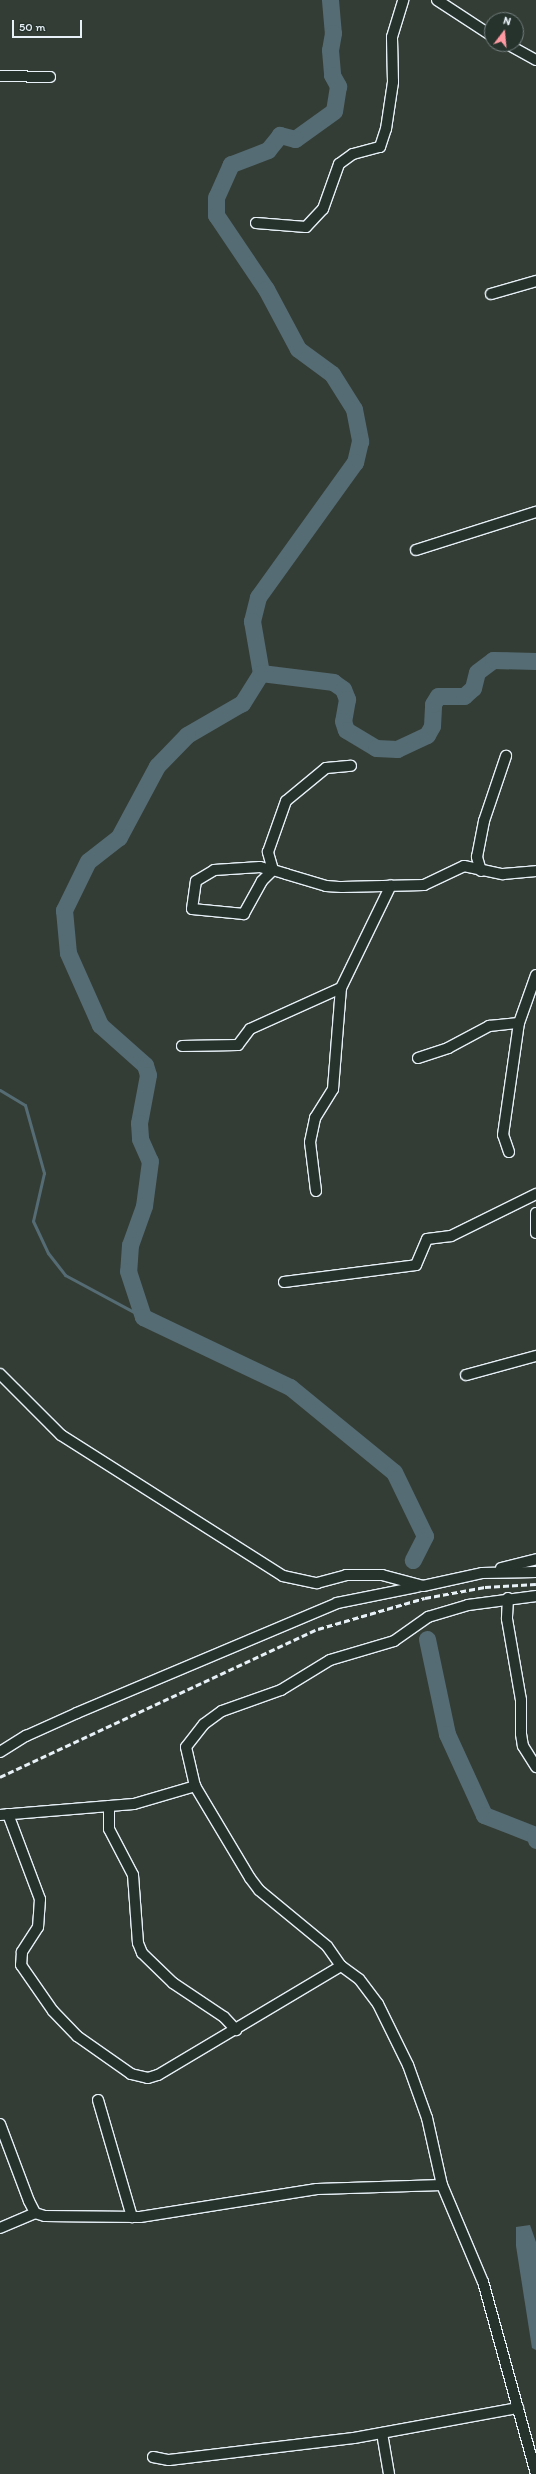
<!DOCTYPE html>
<html>
<head>
<meta charset="utf-8">
<style>
  body { margin:0 }
  #map { position:relative; width:536px; height:2474px; overflow:hidden; background:#343d35; font-family:Itim,sans-serif }
  div>[style] { position:absolute }
  .water>* { inset:0; background:#556c74 }
  .stream>* { height:3px; margin:-1.5px; padding:0 1.5px; transform-origin:1.5px; border-radius:1.5px; background:#556c74 }
  .river>* { height:17px; margin:-8.5px; padding:0 8.5px; transform-origin:8.5px; border-radius:8.5px; background:#556c74 }
  .roads { filter:drop-shadow(1px 0 #e8f1f8) drop-shadow(-1px 0 #e8f1f8) drop-shadow(0 1px #e8f1f8) drop-shadow(0 -1px #e8f1f8) }
  .minor>* { height:10px; margin:-5px; padding:0 5px; transform-origin:5px; border-radius:5px; background:#26332d }
  .rail>* { height:3px; margin-top:-1.5px; transform-origin:0; background:repeating-linear-gradient(90deg,#e8f1f8 0 6px,transparent 0 9px) }
  span { translate:-50% -50%; white-space:nowrap; text-align:center; line-height:1.15; -webkit-text-stroke:4px #26332d; paint-order:stroke }
  .north { position:absolute; left:484px; top:12px; width:40px; height:40px; box-sizing:border-box; background:#26332d; border:1px solid #747f7e; border-radius:50%; rotate:16deg; font-size:11px; font-weight:700; line-height:16px; text-align:center; color:#e8f1f8 }
  .north::after { content:''; display:block; margin:auto; width:14px; height:18px; background:#ff9aa2; clip-path:polygon(50% 0,100% 100%,50% 72%,0 100%) }
  .scale { position:absolute; left:12px; top:20px; width:70px; height:18px; box-sizing:border-box; border:2px solid #e8f1f8; border-top:0; padding-left:5px; font-size:12px; line-height:14px; white-space:nowrap; color:#e8f1f8; -webkit-text-stroke:3px #26332d; paint-order:stroke }
</style>
</head>
<body>
<div id="map">
  <div class="water">
    <div style="clip-path:polygon(530px 2225px,536px 2242px,536px 2350px,532px 2348px,516px 2246px,516px 2227px)"></div>
  </div>
  <div class="stream">
    <div style="left:0;top:1090px;width:29px;rotate:31deg"></div>
    <div style="left:25px;top:1105px;width:71px;rotate:74.4deg"></div>
    <div style="left:44px;top:1173px;width:49px;rotate:102.9deg"></div>
    <div style="left:33px;top:1221px;width:35px;rotate:65deg"></div>
    <div style="left:48px;top:1253px;width:28px;rotate:52deg"></div>
    <div style="left:65px;top:1275px;width:89px;rotate:28.3deg"></div>
  </div>
  <div class="river">
    <div style="left:330px;top:0;width:33px;rotate:85deg"></div>
    <div style="left:333px;top:33px;width:17px;rotate:100deg"></div>
    <div style="left:330px;top:50px;width:25px;rotate:85deg"></div>
    <div style="left:332px;top:75px;width:13px;rotate:61deg"></div>
    <div style="left:338px;top:86px;width:25px;rotate:99deg"></div>
    <div style="left:334px;top:111px;width:48px;rotate:144.3deg"></div>
    <div style="left:295px;top:139px;width:16px;rotate:-165deg"></div>
    <div style="left:280px;top:135px;width:19px;rotate:129deg"></div>
    <div style="left:268px;top:150px;width:40px;rotate:159deg"></div>
    <div style="left:231px;top:164px;width:36px;rotate:114deg"></div>
    <div style="left:216px;top:197px;width:18px;rotate:90deg"></div>
    <div style="left:216px;top:215px;width:89px;rotate:56deg"></div>
    <div style="left:266px;top:289px;width:68px;rotate:61.9deg"></div>
    <div style="left:298px;top:349px;width:42px;rotate:36.3deg"></div>
    <div style="left:332px;top:374px;width:41px;rotate:57.8deg"></div>
    <div style="left:354px;top:409px;width:33px;rotate:79deg"></div>
    <div style="left:360px;top:441px;width:22px;rotate:103deg"></div>
    <div style="left:355px;top:462px;width:166px;rotate:125.7deg"></div>
    <div style="left:258px;top:597px;width:25px;rotate:104deg"></div>
    <div style="left:252px;top:621px;width:53px;rotate:80.2deg"></div>
    <div style="left:261px;top:673px;width:36px;rotate:122deg"></div>
    <div style="left:242px;top:703px;width:64px;rotate:149.8deg"></div>
    <div style="left:187px;top:735px;width:43px;rotate:134.1deg"></div>
    <div style="left:157px;top:766px;width:81px;rotate:118.2deg"></div>
    <div style="left:119px;top:837px;width:39px;rotate:142deg"></div>
    <div style="left:88px;top:861px;width:55px;rotate:116.1deg"></div>
    <div style="left:64px;top:910px;width:43px;rotate:84.7deg"></div>
    <div style="left:68px;top:953px;width:79px;rotate:66deg"></div>
    <div style="left:100px;top:1025px;width:60px;rotate:41.6deg"></div>
    <div style="left:145px;top:1065px;width:10px;rotate:73deg"></div>
    <div style="left:148px;top:1075px;width:49px;rotate:100.6deg"></div>
    <div style="left:139px;top:1123px;width:16px;rotate:86deg"></div>
    <div style="left:140px;top:1139px;width:24px;rotate:66deg"></div>
    <div style="left:150px;top:1161px;width:45px;rotate:97.6deg"></div>
    <div style="left:144px;top:1206px;width:41px;rotate:109.7deg"></div>
    <div style="left:130px;top:1245px;width:26px;rotate:94deg"></div>
    <div style="left:128px;top:1271px;width:48px;rotate:71.9deg"></div>
    <div style="left:143px;top:1317px;width:163px;rotate:25.5deg"></div>
    <div style="left:290px;top:1387px;width:134px;rotate:39.3deg"></div>
    <div style="left:394px;top:1472px;width:71px;rotate:64.2deg"></div>
    <div style="left:425px;top:1536px;width:27px;rotate:117deg"></div>
    <div style="left:261px;top:673px;width:73px;rotate:7.1deg"></div>
    <div style="left:333px;top:682px;width:12px;rotate:35deg"></div>
    <div style="left:343px;top:689px;width:11px;rotate:68deg"></div>
    <div style="left:347px;top:699px;width:22px;rotate:100deg"></div>
    <div style="left:343px;top:721px;width:9px;rotate:72deg"></div>
    <div style="left:346px;top:730px;width:35px;rotate:31deg"></div>
    <div style="left:376px;top:748px;width:21px;rotate:3deg"></div>
    <div style="left:397px;top:749px;width:33px;rotate:-25deg"></div>
    <div style="left:427px;top:735px;width:10px;rotate:-61deg"></div>
    <div style="left:432px;top:726px;width:22px;rotate:-87deg"></div>
    <div style="left:433px;top:704px;width:9px;rotate:-58deg"></div>
    <div style="left:438px;top:696px;width:26px"></div>
    <div style="left:464px;top:696px;width:12px;rotate:-42deg"></div>
    <div style="left:473px;top:688px;width:16px;rotate:-76deg"></div>
    <div style="left:477px;top:672px;width:20px;rotate:-37deg"></div>
    <div style="left:493px;top:660px;width:43px;rotate:1.3deg"></div>
    <div style="left:427px;top:1639px;width:97px;rotate:78.1deg"></div>
    <div style="left:447px;top:1734px;width:89px;rotate:65.4deg"></div>
    <div style="left:484px;top:1815px;width:55px;rotate:21.4deg"></div>
    <div style="left:535px;top:1835px;width:5px;rotate:79deg"></div>
  </div>
  <div class="roads">
    <div class="minor">
      <div style="left:437px;top:0;width:66px;rotate:33.2deg"></div>
      <div style="left:507px;top:44px;width:33px;rotate:29deg"></div>
      <div style="left:0;top:76px;width:50px;rotate:1.1deg"></div>
      <div style="left:256px;top:223px;width:50px;rotate:4.6deg"></div>
      <div style="left:306px;top:227px;width:25px;rotate:-47deg"></div>
      <div style="left:323px;top:209px;width:48px;rotate:-70.4deg"></div>
      <div style="left:339px;top:164px;width:17px;rotate:-36deg"></div>
      <div style="left:353px;top:154px;width:28px;rotate:-15deg"></div>
      <div style="left:380px;top:147px;width:19px;rotate:-72deg"></div>
      <div style="left:386px;top:129px;width:48px;rotate:-81.5deg"></div>
      <div style="left:393px;top:82px;width:45px;rotate:-91.3deg"></div>
      <div style="left:392px;top:37px;width:39px;rotate:-73deg"></div>
      <div style="left:491px;top:294px;width:47px;rotate:-16.1deg"></div>
      <div style="left:416px;top:550px;width:126px;rotate:-17.6deg"></div>
      <div style="left:273px;top:870px;width:16px;rotate:135deg"></div>
      <div style="left:262px;top:881px;width:38px;rotate:119deg"></div>
      <div style="left:244px;top:914px;width:52px;rotate:-174.5deg"></div>
      <div style="left:192px;top:909px;width:28px;rotate:-82deg"></div>
      <div style="left:196px;top:881px;width:21px;rotate:-31deg"></div>
      <div style="left:214px;top:870px;width:46px;rotate:-3.7deg"></div>
      <div style="left:260px;top:867px;width:7px;rotate:16deg"></div>
      <div style="left:267px;top:869px;width:6px;rotate:9deg"></div>
      <div style="left:273px;top:870px;width:14px;rotate:17deg"></div>
      <div style="left:286px;top:874px;width:42px;rotate:16.7deg"></div>
      <div style="left:326px;top:886px;width:16px;rotate:4deg"></div>
      <div style="left:342px;top:887px;width:82px;rotate:-1.4deg"></div>
      <div style="left:424px;top:885px;width:44px;rotate:-25.4deg"></div>
      <div style="left:464px;top:866px;width:40px;rotate:12deg"></div>
      <div style="left:503px;top:874px;width:33px;rotate:-5deg"></div>
      <div style="left:273px;top:870px;width:19px;rotate:-106deg"></div>
      <div style="left:268px;top:852px;width:54px;rotate:-70.6deg"></div>
      <div style="left:286px;top:801px;width:52px;rotate:-39.5deg"></div>
      <div style="left:326px;top:768px;width:25px;rotate:-5deg"></div>
      <div style="left:481px;top:871px;width:15px;rotate:-106deg"></div>
      <div style="left:477px;top:857px;width:37px;rotate:-79deg"></div>
      <div style="left:484px;top:821px;width:69px;rotate:-71.3deg"></div>
      <div style="left:182px;top:1046px;width:56px;rotate:-1deg"></div>
      <div style="left:238px;top:1045px;width:20px;rotate:-53deg"></div>
      <div style="left:250px;top:1029px;width:100px;rotate:-24.3deg"></div>
      <div style="left:418px;top:1058px;width:32px;rotate:-18deg"></div>
      <div style="left:448px;top:1048px;width:47px;rotate:-28.2deg"></div>
      <div style="left:489px;top:1026px;width:30px;rotate:-6deg"></div>
      <div style="left:509px;top:1152px;width:18px;rotate:-109deg"></div>
      <div style="left:503px;top:1135px;width:113px;rotate:-81.9deg"></div>
      <div style="left:519px;top:1023px;width:51px;rotate:-70.5deg"></div>
      <div style="left:316px;top:1191px;width:49px;rotate:-97deg"></div>
      <div style="left:310px;top:1142px;width:25px;rotate:-78deg"></div>
      <div style="left:315px;top:1118px;width:34px;rotate:-58deg"></div>
      <div style="left:333px;top:1089px;width:101px;rotate:-85.5deg"></div>
      <div style="left:341px;top:988px;width:114px;rotate:-64.1deg"></div>
      <div style="left:536px;top:1213px;width:20px;rotate:90deg"></div>
      <div style="left:284px;top:1282px;width:133px;rotate:-7.3deg"></div>
      <div style="left:416px;top:1265px;width:28px;rotate:-67deg"></div>
      <div style="left:427px;top:1239px;width:24px;rotate:-7deg"></div>
      <div style="left:451px;top:1236px;width:95px;rotate:-26.3deg"></div>
      <div style="left:0;top:1374px;width:86px;rotate:45deg"></div>
      <div style="left:61px;top:1435px;width:263px;rotate:32.4deg"></div>
      <div style="left:283px;top:1576px;width:35px;rotate:12deg"></div>
      <div style="left:317px;top:1583px;width:30px;rotate:-15deg"></div>
      <div style="left:346px;top:1575px;width:36px"></div>
      <div style="left:382px;top:1575px;width:42px;rotate:15deg"></div>
      <div style="left:423px;top:1586px;width:60px;rotate:-12.4deg"></div>
      <div style="left:482px;top:1573px;width:54px;rotate:-1.1deg"></div>
      <div style="left:466px;top:1375px;width:73px;rotate:-15.2deg"></div>
      <div style="left:501px;top:1568px;width:36px;rotate:-14deg"></div>
      <div style="left:508px;top:1598px;width:21px;rotate:93deg"></div>
      <div style="left:507px;top:1619px;width:82px;rotate:80.2deg"></div>
      <div style="left:521px;top:1700px;width:34px;rotate:90deg"></div>
      <div style="left:521px;top:1734px;width:12px;rotate:81deg"></div>
      <div style="left:523px;top:1746px;width:25px;rotate:58deg"></div>
      <div style="left:0;top:1752px;width:31px;rotate:-32deg"></div>
      <div style="left:26px;top:1736px;width:56px;rotate:-24.3deg"></div>
      <div style="left:77px;top:1713px;width:282px;rotate:-22.9deg"></div>
      <div style="left:337px;top:1603px;width:82px;rotate:-11.3deg"></div>
      <div style="left:109px;top:1806px;width:23px;rotate:90deg"></div>
      <div style="left:109px;top:1829px;width:52px;rotate:62.4deg"></div>
      <div style="left:133px;top:1875px;width:68px;rotate:85.8deg"></div>
      <div style="left:138px;top:1943px;width:11px;rotate:68deg"></div>
      <div style="left:142px;top:1953px;width:43px;rotate:44.1deg"></div>
      <div style="left:173px;top:1983px;width:61px;rotate:33.7deg"></div>
      <div style="left:224px;top:2017px;width:18px;rotate:47deg"></div>
      <div style="left:8px;top:1814px;width:91px;rotate:69.4deg"></div>
      <div style="left:40px;top:1899px;width:28px;rotate:94deg"></div>
      <div style="left:38px;top:1927px;width:30px;rotate:123deg"></div>
      <div style="left:22px;top:1952px;width:13px;rotate:94deg"></div>
      <div style="left:21px;top:1965px;width:56px;rotate:55.2deg"></div>
      <div style="left:53px;top:2011px;width:35px;rotate:46deg"></div>
      <div style="left:77px;top:2036px;width:66px;rotate:35.1deg"></div>
      <div style="left:131px;top:2074px;width:17px;rotate:13deg"></div>
      <div style="left:148px;top:2078px;width:10px;rotate:-17deg"></div>
      <div style="left:158px;top:2075px;width:213px;rotate:-30.8deg"></div>
      <div style="left:0;top:1815px;width:134px;rotate:-4.7deg"></div>
      <div style="left:134px;top:1804px;width:64px;rotate:-16.4deg"></div>
      <div style="left:98px;top:2100px;width:122px;rotate:73.8deg"></div>
      <div style="left:0;top:2124px;width:82px;rotate:69.4deg"></div>
      <div style="left:29px;top:2201px;width:13px;rotate:63deg"></div>
      <div style="left:35px;top:2213px;width:10px;rotate:17deg"></div>
      <div style="left:45px;top:2216px;width:95px;rotate:0.6deg"></div>
      <div style="left:140px;top:2217px;width:179px;rotate:-9deg"></div>
      <div style="left:317px;top:2189px;width:125px;rotate:-1.8deg"></div>
      <div style="left:0;top:2228px;width:38px;rotate:-23deg"></div>
      <div style="left:382px;top:2433px;width:42px;rotate:80.3deg"></div>
      <div style="left:153px;top:2457px;width:16px;rotate:11deg"></div>
      <div style="left:169px;top:2460px;width:186px;rotate:-6.8deg"></div>
      <div style="left:354px;top:2438px;width:167px;rotate:-10.4deg"></div>
      <div style="left:536px;top:2474px;width:199px;rotate:-105.4deg"></div>
      <div style="left:483px;top:2282px;width:105px;rotate:-112.9deg"></div>
      <div style="left:442px;top:2185px;width:69px;rotate:-102.6deg"></div>
      <div style="left:427px;top:2118px;width:56px;rotate:-109.7deg"></div>
      <div style="left:408px;top:2065px;width:68px;rotate:-116.2deg"></div>
      <div style="left:378px;top:2004px;width:31px;rotate:-127deg"></div>
      <div style="left:359px;top:1979px;width:22px;rotate:-144deg"></div>
      <div style="left:341px;top:1966px;width:24px;rotate:-125deg"></div>
      <div style="left:327px;top:1946px;width:88px;rotate:-140.5deg"></div>
      <div style="left:259px;top:1890px;width:15px;rotate:-127deg"></div>
      <div style="left:250px;top:1878px;width:107px;rotate:-120.9deg"></div>
      <div style="left:195px;top:1786px;width:40px;rotate:-103deg"></div>
      <div style="left:186px;top:1747px;width:29px;rotate:-52deg"></div>
      <div style="left:204px;top:1724px;width:22px;rotate:-36deg"></div>
      <div style="left:222px;top:1711px;width:63px;rotate:-19.6deg"></div>
      <div style="left:281px;top:1690px;width:57px;rotate:-31.5deg"></div>
      <div style="left:330px;top:1660px;width:67px;rotate:-16.5deg"></div>
      <div style="left:394px;top:1641px;width:42px;rotate:-35.2deg"></div>
      <div style="left:428px;top:1617px;width:42px;rotate:-16.7deg"></div>
      <div style="left:468px;top:1605px;width:69px;rotate:-7.5deg"></div>
    </div>
  </div>
  <div class="rail">
    <div style="left:0;top:1777px;width:351px;rotate:-25deg"></div>
    <div style="left:318px;top:1629px;width:111px;rotate:-16.2deg"></div>
    <div style="left:425px;top:1598px;width:61px;rotate:-10.4deg"></div>
    <div style="left:485px;top:1587px;width:51px;rotate:-3.4deg"></div>
  </div>
  <div class="north">N</div>
  <div class="scale">50 m</div>
</div>
</body>
</html>
